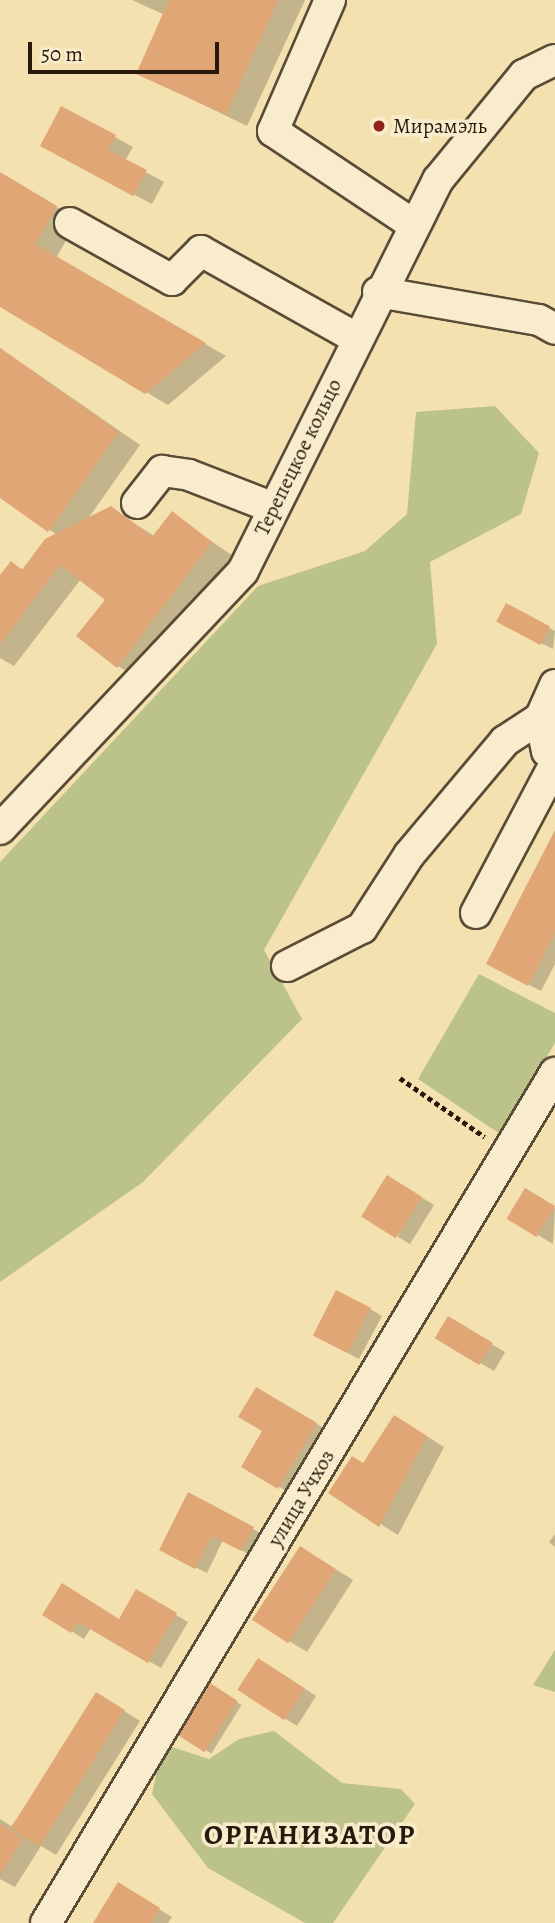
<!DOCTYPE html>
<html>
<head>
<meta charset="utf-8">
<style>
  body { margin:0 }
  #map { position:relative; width:555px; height:1923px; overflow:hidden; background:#f4e1b0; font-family:Alegreya,serif }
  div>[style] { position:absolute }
  .green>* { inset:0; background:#bbc38b }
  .shadow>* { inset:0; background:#0003; transform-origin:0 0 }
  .building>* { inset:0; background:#e0a676; transform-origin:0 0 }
  .path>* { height:4.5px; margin-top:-2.25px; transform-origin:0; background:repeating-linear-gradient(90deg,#27190d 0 5px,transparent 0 8.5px) }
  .roads { filter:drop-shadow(2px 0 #5a4b36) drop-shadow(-2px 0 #5a4b36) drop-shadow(0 2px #5a4b36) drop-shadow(0 -2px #5a4b36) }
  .minor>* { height:30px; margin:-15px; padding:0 15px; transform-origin:15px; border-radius:15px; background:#f8eccc }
  .dots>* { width:19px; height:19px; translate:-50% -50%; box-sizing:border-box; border:4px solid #f8eccc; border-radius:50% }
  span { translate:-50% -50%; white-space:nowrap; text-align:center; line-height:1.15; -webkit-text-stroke:7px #f8eccc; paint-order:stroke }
  .poi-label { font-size:21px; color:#27190d }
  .left { translate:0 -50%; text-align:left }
  .street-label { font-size:21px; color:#27190d }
  .district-label { font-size:28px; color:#27190d; font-weight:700; letter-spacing:2px }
  .scale { position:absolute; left:28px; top:42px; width:191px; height:32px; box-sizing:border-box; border:4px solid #27190d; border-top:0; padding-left:9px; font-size:21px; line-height:24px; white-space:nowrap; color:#27190d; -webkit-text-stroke:5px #f8eccc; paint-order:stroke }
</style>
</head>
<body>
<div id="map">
  <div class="green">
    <div style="clip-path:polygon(495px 406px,539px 453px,521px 514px,430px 562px,437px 644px,264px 950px,302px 1019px,143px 1182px,0 1282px,0 862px,258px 586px,365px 551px,407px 514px,416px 412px)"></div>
    <div style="clip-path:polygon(479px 974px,555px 1013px,555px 1043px,500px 1134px,418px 1079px)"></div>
    <div style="clip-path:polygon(555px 1650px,555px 1692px,533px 1685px)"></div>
    <div style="clip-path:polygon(274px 1731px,342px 1783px,401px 1789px,415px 1804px,333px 1923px,305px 1923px,208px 1868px,152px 1794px,160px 1757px,172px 1747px,209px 1759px,239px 1739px)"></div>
  </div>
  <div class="shadow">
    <div style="clip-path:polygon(132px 0,305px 0,247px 126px,138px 73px,165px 15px)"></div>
    <div style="clip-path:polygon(62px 108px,133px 147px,125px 161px,164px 182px,152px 204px,60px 156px)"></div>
    <div style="clip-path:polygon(0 173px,78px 220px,56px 258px,226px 356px,168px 405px,0 305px)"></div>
    <div style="clip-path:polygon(0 348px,140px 445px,87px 520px,111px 508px,154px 536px,172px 514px,233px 556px,140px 679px,118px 666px,107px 599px,81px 579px,14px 666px,0 658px,0 578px,11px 563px,24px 570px,57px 535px,0 496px)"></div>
    <div style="clip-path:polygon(507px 605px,555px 631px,553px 649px,511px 628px)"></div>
    <div style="clip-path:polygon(555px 834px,555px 964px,541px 991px,500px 970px)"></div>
    <div style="clip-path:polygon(400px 1184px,434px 1205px,410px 1244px,398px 1237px)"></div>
    <div style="clip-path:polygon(525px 1191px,555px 1208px,553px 1244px,509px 1218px)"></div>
    <div style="clip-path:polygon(370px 1309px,382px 1316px,359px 1359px,327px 1342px)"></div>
    <div style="left:448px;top:1319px;width:66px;height:22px;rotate:30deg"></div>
    <div style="clip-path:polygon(257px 1389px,334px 1434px,297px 1497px,244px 1466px,265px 1430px)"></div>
    <div style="clip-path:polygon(412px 1427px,444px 1447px,398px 1535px,330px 1492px)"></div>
    <div style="clip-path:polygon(189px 1494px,264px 1535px,252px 1556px,223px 1540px,207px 1573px,172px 1556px)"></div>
    <div style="clip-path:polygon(555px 1534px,555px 1547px,549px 1542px)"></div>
    <div style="clip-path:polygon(318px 1558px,353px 1580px,307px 1652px,255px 1620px)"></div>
    <div style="clip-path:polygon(137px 1592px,188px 1622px,161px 1668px,91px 1628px,84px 1639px,44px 1614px,120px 1621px)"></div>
    <div style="clip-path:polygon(271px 1667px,316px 1696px,297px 1726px,240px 1690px)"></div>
    <div style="left:211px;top:1686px;width:36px;height:57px;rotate:32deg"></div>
    <div style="clip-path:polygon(113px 1704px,140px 1721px,56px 1855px,41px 1846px,15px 1887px,0 1879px,0 1819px,11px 1826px)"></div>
    <div style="clip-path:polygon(119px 1885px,172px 1917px,168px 1923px,95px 1923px)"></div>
  </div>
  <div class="building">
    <div style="clip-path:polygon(169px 0,278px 0,226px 115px,136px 74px)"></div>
    <div style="clip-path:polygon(61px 106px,116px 135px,108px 150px,147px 170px,133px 196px,40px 146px)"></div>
    <div style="clip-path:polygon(0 172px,57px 206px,35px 244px,206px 343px,145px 394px,0 307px)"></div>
    <div style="clip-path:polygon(0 348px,119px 432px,48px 532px,0 498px)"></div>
    <div style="clip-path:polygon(111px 506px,152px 537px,172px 511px,212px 542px,117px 668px,76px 636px,105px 600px,60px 565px,0 644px,0 575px,11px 561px,22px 570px,45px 539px)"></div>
    <div style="left:506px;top:603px;width:50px;height:21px;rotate:28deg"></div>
    <div style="clip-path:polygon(555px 830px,555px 933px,528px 986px,486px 964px)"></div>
    <div style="left:387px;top:1175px;width:41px;height:49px;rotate:32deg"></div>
    <div style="left:525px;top:1188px;width:35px;height:36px;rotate:31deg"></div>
    <div style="left:336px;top:1290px;width:39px;height:51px;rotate:27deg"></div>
    <div style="left:448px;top:1316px;width:52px;height:26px;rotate:31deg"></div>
    <div style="clip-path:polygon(256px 1387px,317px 1423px,278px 1489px,241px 1467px,262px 1431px,238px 1417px)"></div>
    <div style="clip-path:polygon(394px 1415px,427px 1436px,379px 1527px,328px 1493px,352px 1456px,363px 1463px)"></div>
    <div style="clip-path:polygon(188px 1492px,254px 1527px,241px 1551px,212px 1536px,195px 1569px,159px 1550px)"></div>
    <div style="left:300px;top:1546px;width:43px;height:88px;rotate:33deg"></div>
    <div style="clip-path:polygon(62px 1583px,119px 1619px,136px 1589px,177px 1613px,148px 1663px,78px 1622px,71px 1633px,42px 1615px)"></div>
    <div style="left:258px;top:1658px;width:56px;height:38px;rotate:33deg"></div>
    <div style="left:210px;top:1683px;width:33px;height:61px;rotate:33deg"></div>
    <div style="left:96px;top:1692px;width:34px;height:161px;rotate:32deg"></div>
    <div style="clip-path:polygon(0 1824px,23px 1839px,0 1875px)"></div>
    <div style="clip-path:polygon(118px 1882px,160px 1908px,151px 1923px,93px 1923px)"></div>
  </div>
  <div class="path">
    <div style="left:400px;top:1078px;width:103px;rotate:34.8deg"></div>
  </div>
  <div class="roads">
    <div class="minor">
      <div style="left:330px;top:0;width:143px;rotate:113.5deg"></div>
      <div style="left:273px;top:131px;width:169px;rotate:33.7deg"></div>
      <div style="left:70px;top:223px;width:117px;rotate:29.2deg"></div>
      <div style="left:172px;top:280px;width:41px;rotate:-45deg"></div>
      <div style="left:201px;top:251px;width:178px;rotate:29.3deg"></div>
      <div style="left:378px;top:292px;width:163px;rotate:9.9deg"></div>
      <div style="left:539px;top:320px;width:18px;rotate:29deg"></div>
      <div style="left:137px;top:503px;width:41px;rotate:-52deg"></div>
      <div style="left:162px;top:471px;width:27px;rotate:8deg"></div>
      <div style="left:189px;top:475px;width:91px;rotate:21.2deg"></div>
      <div style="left:555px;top:685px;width:36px;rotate:114deg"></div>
      <div style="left:540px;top:718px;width:34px;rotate:78deg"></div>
      <div style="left:547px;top:751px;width:9px;rotate:32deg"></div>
      <div style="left:0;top:829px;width:354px;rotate:-46.7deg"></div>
      <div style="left:243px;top:571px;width:437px;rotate:-63.5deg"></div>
      <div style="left:438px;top:180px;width:136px;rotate:-50.7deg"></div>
      <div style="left:524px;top:75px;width:34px;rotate:-26deg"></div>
      <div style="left:476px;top:913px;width:169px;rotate:-62.1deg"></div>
      <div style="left:287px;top:966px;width:84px;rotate:-26.9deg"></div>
      <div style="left:362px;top:928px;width:87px;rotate:-57.2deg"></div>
      <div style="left:409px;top:855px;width:149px;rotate:-49.9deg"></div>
      <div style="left:505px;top:741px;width:42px;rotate:-33.3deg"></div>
      <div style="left:46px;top:1923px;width:991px;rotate:-59.09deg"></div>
    </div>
  </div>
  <div class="dots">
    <div style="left:379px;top:126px;background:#8f2418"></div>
  </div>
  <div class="poi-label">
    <span class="left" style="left:393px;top:126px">Мирамэль</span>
  </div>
  <div class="street-label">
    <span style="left:298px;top:457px;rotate:-64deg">Терепецкое кольцо</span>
    <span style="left:301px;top:1498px;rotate:-59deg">улица Учхоз</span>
  </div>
  <div class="district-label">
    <span style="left:310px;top:1835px">ОРГАНИЗАТОР</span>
  </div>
  <div class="scale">50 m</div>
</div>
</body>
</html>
